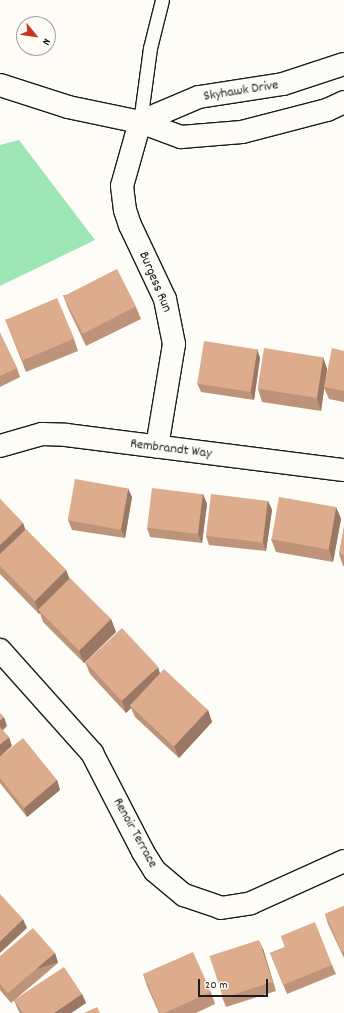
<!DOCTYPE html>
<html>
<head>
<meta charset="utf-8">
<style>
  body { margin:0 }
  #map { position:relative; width:344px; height:1013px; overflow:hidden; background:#fdfcf7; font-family:Dekko,sans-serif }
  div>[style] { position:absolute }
  .green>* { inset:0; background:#9de7b7 }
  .roads { filter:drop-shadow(1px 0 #1c1c1c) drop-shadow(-1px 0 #1c1c1c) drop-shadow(0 1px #1c1c1c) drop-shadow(0 -1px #1c1c1c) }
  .lane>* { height:13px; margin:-6.5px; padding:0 6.5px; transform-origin:6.5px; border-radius:6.5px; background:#fdfcf7 }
  .street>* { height:22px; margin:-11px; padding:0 11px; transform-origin:11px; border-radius:11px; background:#fdfcf7 }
  .wall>* { inset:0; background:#bd9479 }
  .shaded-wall>* { inset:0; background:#9a7863; transform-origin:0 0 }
  .building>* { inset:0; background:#dcac8d; transform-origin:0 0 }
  span { translate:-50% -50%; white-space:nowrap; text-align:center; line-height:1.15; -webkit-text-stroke:3px #fdfcf7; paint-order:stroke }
  .street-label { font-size:14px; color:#1c1c1c }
  .north { position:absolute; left:16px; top:16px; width:40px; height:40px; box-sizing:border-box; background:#fdfcf7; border:1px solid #a3a29f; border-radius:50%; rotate:119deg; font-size:11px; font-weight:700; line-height:16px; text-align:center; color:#1c1c1c }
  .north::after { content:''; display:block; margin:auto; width:14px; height:18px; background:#c8321e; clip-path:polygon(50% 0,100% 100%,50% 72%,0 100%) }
  .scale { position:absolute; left:198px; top:979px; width:70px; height:18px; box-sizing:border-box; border:2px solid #1c1c1c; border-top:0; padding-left:5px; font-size:12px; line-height:14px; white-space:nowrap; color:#1c1c1c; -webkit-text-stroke:3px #fdfcf7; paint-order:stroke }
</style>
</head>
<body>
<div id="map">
  <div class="green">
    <div style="clip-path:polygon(19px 140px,95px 240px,0 286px,0 145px)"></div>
  </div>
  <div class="roads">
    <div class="lane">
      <div style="left:140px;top:122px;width:75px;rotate:-82.3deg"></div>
      <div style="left:150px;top:48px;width:49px;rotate:-76deg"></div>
    </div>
    <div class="street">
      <div style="left:0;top:85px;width:71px;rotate:17.9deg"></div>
      <div style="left:68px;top:107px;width:74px;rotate:11.8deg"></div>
      <div style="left:140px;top:122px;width:44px;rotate:20.1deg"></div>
      <div style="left:181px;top:137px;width:61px;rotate:-4.7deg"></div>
      <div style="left:242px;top:132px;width:88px;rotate:-14.5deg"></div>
      <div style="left:327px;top:110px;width:19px;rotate:-25deg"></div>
      <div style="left:140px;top:122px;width:66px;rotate:105.7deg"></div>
      <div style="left:122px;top:186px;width:24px;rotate:83deg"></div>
      <div style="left:125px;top:210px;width:16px;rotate:72deg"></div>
      <div style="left:130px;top:225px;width:82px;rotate:64.7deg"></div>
      <div style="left:165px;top:299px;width:46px;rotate:78.7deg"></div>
      <div style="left:174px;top:344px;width:104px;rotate:99.4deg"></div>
      <div style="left:140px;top:122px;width:64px;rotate:-23deg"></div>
      <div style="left:199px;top:97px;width:85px;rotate:-8.8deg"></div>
      <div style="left:283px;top:84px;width:64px;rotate:-18.2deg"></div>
      <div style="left:0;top:446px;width:44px;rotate:-15.9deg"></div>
      <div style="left:42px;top:434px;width:24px;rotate:2deg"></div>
      <div style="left:66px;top:435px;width:280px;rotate:7.2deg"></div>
      <div style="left:0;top:650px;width:138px;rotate:48.2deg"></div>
      <div style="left:92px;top:753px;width:111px;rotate:62.7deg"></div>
      <div style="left:143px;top:852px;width:22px;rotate:58deg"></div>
      <div style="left:155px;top:871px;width:38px;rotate:40deg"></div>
      <div style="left:184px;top:895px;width:39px;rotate:19deg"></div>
      <div style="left:221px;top:908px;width:30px;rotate:-9deg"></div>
      <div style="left:251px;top:903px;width:102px;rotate:-24.3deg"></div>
    </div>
  </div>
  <div class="wall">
    <div style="clip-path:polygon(63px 295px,136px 307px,141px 319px,86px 346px,68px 308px)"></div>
    <div style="clip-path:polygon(5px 319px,74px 339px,78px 351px,26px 372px)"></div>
    <div style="clip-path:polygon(0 333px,17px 368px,20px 377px,0 387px)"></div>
    <div style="clip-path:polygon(257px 349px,260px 358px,254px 400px,201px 392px,197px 383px)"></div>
    <div style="clip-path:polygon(344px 351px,344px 402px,329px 399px,324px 388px,321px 411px,262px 402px,258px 389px,323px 357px,327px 369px,326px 379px)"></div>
    <div style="clip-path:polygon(203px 494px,207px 504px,202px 543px,150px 537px,147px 528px)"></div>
    <div style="clip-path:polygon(132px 497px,125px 538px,72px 530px,68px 520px)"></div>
    <div style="clip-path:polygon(0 499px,23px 523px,25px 529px,66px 570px,69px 579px,111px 619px,116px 632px,84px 663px,43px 622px,40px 613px,39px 614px,0 574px)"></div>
    <div style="clip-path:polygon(268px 501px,272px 510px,266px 551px,209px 545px,206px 536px)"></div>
    <div style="clip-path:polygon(336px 507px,341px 519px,333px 562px,276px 552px,271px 539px)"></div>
    <div style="clip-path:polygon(344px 527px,344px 566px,343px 566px,339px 554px)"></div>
    <div style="clip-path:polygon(85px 662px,160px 673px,208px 710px,212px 722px,179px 758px,135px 717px,131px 708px,126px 713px,90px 674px)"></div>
    <div style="clip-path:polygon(0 757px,57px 780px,60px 790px,27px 817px,0 783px)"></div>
    <div style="clip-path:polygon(344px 906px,344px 958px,328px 924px,325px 914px)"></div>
    <div style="clip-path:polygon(281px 936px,332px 965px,336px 974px,287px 994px,270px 953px,285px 947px)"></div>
    <div style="clip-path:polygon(263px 949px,276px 991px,226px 1007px,222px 997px)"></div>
    <div style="clip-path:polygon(55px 953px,58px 963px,11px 1003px,0 990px,0 956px)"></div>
    <div style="clip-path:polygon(143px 974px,211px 992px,215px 1004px,196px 1013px,159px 1013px,147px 986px)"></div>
    <div style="clip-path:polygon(82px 994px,86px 1003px,71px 1013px,20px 1013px,18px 1010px,14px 1000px)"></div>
  </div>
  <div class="shaded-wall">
    <div style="clip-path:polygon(257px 349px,260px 358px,254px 400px,250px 391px)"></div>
    <div style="clip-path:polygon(323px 357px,327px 369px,321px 411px,317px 398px)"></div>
    <div style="clip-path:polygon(128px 488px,132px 497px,125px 538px,121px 529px)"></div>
    <div style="clip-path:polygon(203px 494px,207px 504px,202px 543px,198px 534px)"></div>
    <div style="clip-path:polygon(268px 501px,272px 510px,266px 551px,263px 542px)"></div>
    <div style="clip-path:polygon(336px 507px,341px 519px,333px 562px,329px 549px)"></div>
    <div style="clip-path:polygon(23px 523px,27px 535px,0 562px,0 545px)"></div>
    <div style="clip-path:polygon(66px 570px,71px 582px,38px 609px,40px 613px,39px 614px,35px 601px)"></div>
    <div style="clip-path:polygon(111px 619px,116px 632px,84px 663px,79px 651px)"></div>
    <div style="clip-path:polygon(158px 667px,162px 680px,130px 705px,131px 708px,126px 713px,122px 701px)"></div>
    <div style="clip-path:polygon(208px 710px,212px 722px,179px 758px,174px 746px)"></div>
    <div style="clip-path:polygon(4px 717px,7px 726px,0 733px,0 720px)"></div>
    <div style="clip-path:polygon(9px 737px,12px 746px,0 757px,0 744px)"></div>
    <div style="clip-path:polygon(57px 780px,60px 790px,27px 817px,24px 808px)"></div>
    <div style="clip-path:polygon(23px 919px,27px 928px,0 953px,0 941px)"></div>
    <div style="clip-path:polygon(259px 940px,263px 949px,276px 991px)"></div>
    <div style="left:55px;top:953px;width:10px;height:62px;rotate:73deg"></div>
    <div style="clip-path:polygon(82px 994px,86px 1003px,71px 1013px,54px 1013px)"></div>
  </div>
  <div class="building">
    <div style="left:117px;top:269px;width:42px;height:60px;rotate:63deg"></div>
    <div style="left:57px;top:298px;width:44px;height:56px;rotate:67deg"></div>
    <div style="clip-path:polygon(0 333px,17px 368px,0 376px)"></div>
    <div style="left:204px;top:341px;width:54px;height:43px;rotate:9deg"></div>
    <div style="left:264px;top:348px;width:60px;height:41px;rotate:9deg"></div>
    <div style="clip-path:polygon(332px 348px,344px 351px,344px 391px,324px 387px)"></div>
    <div style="left:75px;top:479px;width:54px;height:42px;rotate:10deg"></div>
    <div style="left:152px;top:488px;width:51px;height:40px;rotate:7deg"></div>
    <div style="left:211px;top:494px;width:57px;height:42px;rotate:7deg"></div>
    <div style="left:279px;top:497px;width:58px;height:43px;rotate:10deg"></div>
    <div style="clip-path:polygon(0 499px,23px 523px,0 545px)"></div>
    <div style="clip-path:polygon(344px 527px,344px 555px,339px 554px)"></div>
    <div style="clip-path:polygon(26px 529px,66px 570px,35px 601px,0 566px,0 554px)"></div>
    <div style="left:70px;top:578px;width:58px;height:45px;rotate:45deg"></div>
    <div style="left:122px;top:628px;width:53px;height:50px;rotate:47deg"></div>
    <div style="left:164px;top:669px;width:60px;height:50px;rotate:43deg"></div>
    <div style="clip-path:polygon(0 713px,4px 717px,0 720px)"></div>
    <div style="clip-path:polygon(0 727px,9px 737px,0 744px)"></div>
    <div style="clip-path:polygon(23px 738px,57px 780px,24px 808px,0 778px,0 757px)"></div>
    <div style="clip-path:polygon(0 894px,23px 919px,0 941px)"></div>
    <div style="clip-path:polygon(344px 906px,344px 951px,342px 952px,325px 914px)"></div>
    <div style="clip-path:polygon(315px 922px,332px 965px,283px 985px,270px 953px,285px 947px,281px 936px)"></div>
    <div style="clip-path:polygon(33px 928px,55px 953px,8px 993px,0 984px,0 956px)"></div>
    <div style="left:259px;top:940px;width:44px;height:52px;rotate:72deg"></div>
    <div style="clip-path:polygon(193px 952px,211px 992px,164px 1013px,160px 1013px,143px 974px)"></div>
    <div style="clip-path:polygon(64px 967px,82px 994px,54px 1013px,23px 1013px,14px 1000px)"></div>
    <div style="clip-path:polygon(97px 1007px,100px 1013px,84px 1013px)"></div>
  </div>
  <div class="street-label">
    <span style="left:241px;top:91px;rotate:-9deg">Skyhawk Drive</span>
    <span style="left:155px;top:282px;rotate:67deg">Burgess Run</span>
    <span style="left:171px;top:449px;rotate:7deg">Rembrandt Way</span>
    <span style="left:135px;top:833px;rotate:61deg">Renoir Terrace</span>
  </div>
  <div class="north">N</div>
  <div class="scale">20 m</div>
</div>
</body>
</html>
